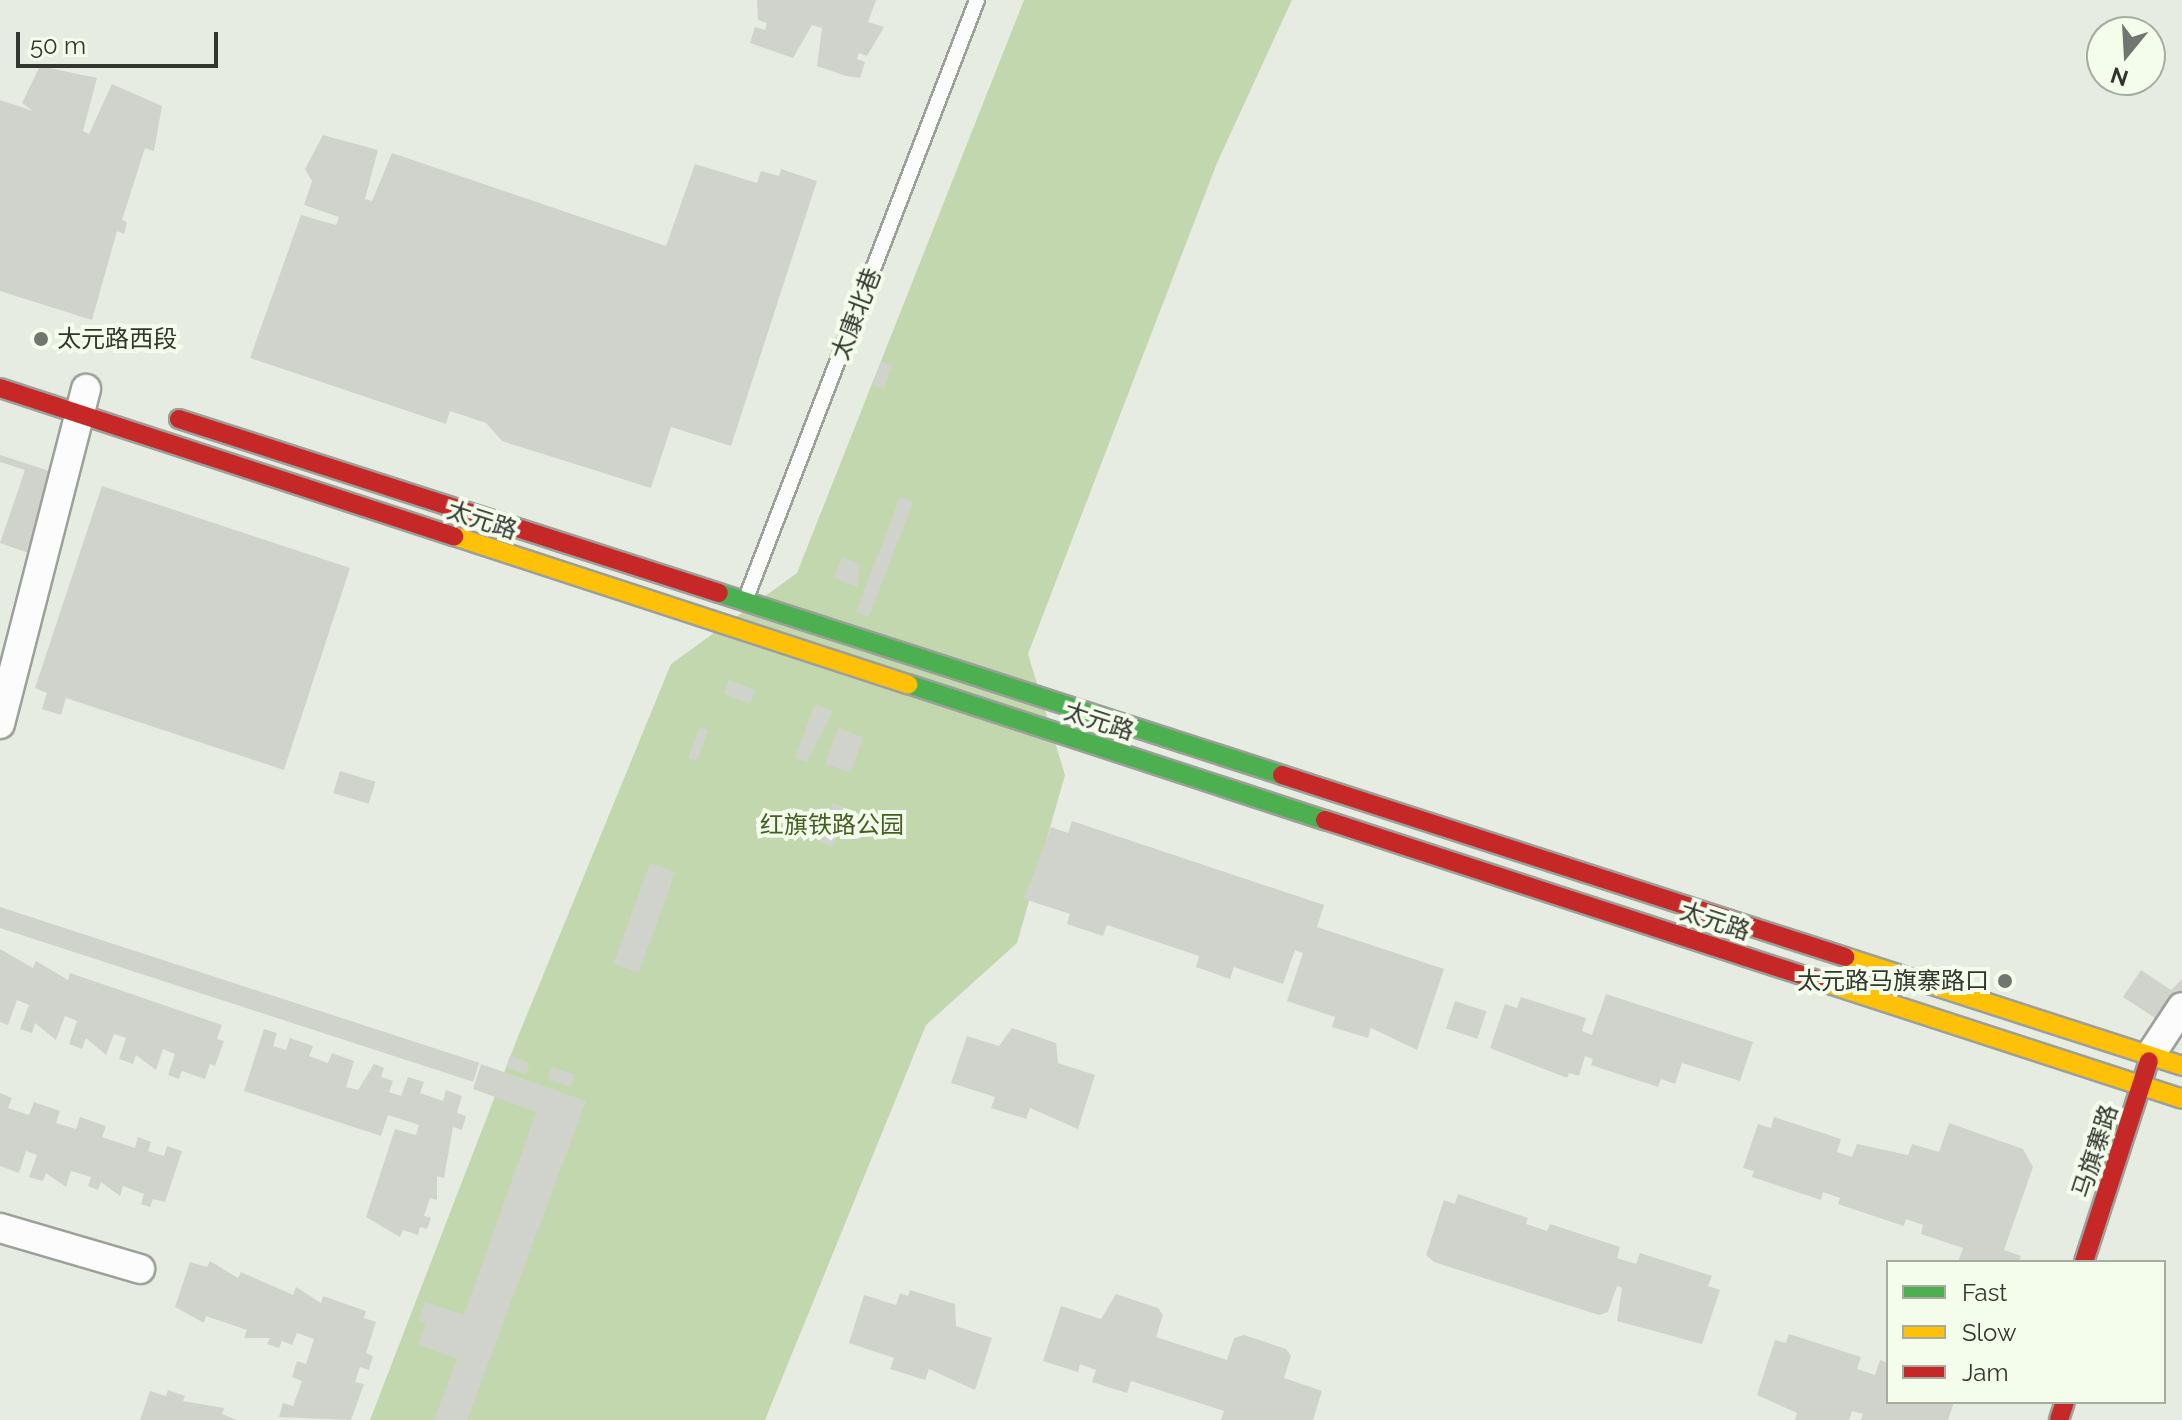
<!DOCTYPE html>
<html>
<head>
<meta charset="utf-8">
<style>
  body { margin:0 }
  #map { position:relative; width:2182px; height:1420px; overflow:hidden; background:#e7ece2; font-family:Raleway,"Noto Sans SC",sans-serif }
  div>[style] { position:absolute }
  .green>* { inset:0; background:#c2d7ae }
  .building>* { inset:0; background:#cfd3cc; transform-origin:0 0 }
  .roads { filter:drop-shadow(2px 0 #9ca098) drop-shadow(-2px 0 #9ca098) drop-shadow(0 2px #9ca098) drop-shadow(0 -2px #9ca098) }
  .lane>* { height:14px; margin:-7px; padding:0 7px; transform-origin:7px; border-radius:7px; background:#fbfcfb }
  .street>* { height:28px; margin:-14px; padding:0 14px; transform-origin:14px; border-radius:14px; background:#fbfcfb }
  .fast>* { height:18px; margin:-9px; padding:0 9px; transform-origin:9px; border-radius:9px; background:#4caf50 }
  .slow>* { height:18px; margin:-9px; padding:0 9px; transform-origin:9px; border-radius:9px; background:#ffc107 }
  .jam>* { height:18px; margin:-9px; padding:0 9px; transform-origin:9px; border-radius:9px; background:#c62828 }
  .dots>* { width:22px; height:22px; translate:-50% -50%; box-sizing:border-box; border:4px solid #f4fdec; border-radius:50% }
  span { translate:-50% -50%; white-space:nowrap; text-align:center; line-height:1.15; -webkit-text-stroke:8px #f4fdec; paint-order:stroke }
  .street-label { font-size:24px; color:#32362f }
  .poi-label { font-size:24px; color:#32362f }
  .left { translate:0 -50%; text-align:left }
  .right { translate:-100% -50%; text-align:right }
  .park-label { font-size:24px; color:#436022 }
  .legend { position:absolute; left:1886px; top:1260px; width:280px; height:144px; box-sizing:border-box; background:#f4fdec; border:2px solid #a6ada0; margin:0; padding:10px 14px; list-style:none; font-size:24px; color:#32362f }
  .legend li { display:flex; align-items:center; gap:16px; height:40px }
  .legend b { width:40px; border:2px solid #a6ada0 }
  .north { position:absolute; left:2086px; top:16px; width:80px; height:80px; box-sizing:border-box; background:#f4fdec; border:2px solid #a6ada0; border-radius:50%; rotate:198deg; font-size:22px; font-weight:700; line-height:32px; text-align:center; color:#32362f }
  .north::after { content:''; display:block; margin:auto; width:28px; height:36px; background:#71766e; clip-path:polygon(50% 0,100% 100%,50% 72%,0 100%) }
  .scale { position:absolute; left:16px; top:32px; width:202px; height:36px; box-sizing:border-box; border:4px solid #32362f; border-top:0; padding-left:10px; font-size:24px; line-height:28px; white-space:nowrap; color:#32362f; -webkit-text-stroke:6px #f4fdec; paint-order:stroke }
</style>
</head>
<body>
<div id="map">
  <div class="green">
    <div style="clip-path:polygon(1024px 0,1292px 0,1217px 163px,1028px 654px,1065px 775px,1017px 943px,926px 1025px,765px 1420px,370px 1420px,519px 1034px,671px 664px,797px 573px)"></div>
  </div>
  <div class="building">
    <div style="clip-path:polygon(757px 0,876px 0,868px 22px,884px 27px,867px 56px,859px 53px,857px 59px,865px 62px,860px 78px,846px 76px,817px 66px,822px 28px,812px 25px,793px 58px,750px 43px,755px 27px,765px 30px,767px 23px,758px 20px)"></div>
    <div style="clip-path:polygon(40px 66px,97px 78px,83px 131px,89px 134px,112px 84px,162px 106px,154px 151px,145px 148px,122px 220px,127px 222px,124px 234px,117px 231px,92px 320px,0 291px,0 100px,33px 111px,22px 103px)"></div>
    <div style="clip-path:polygon(323px 135px,378px 150px,365px 199px,372px 201px,392px 153px,666px 246px,695px 164px,757px 183px,761px 171px,779px 176px,781px 169px,817px 181px,731px 446px,671px 427px,651px 488px,502px 441px,486px 423px,450px 411px,446px 424px,250px 358px,301px 215px,336px 225px,339px 217px,304px 205px,312px 181px,305px 169px)"></div>
    <div style="left:881px;top:361px;width:12px;height:26px;rotate:20deg"></div>
    <div style="clip-path:polygon(0 455px,71px 478px,48px 517px,38px 514px,34px 524px,55px 531px,46px 559px,0 543px,25px 470px,0 462px)"></div>
    <div style="clip-path:polygon(102px 486px,350px 568px,284px 770px,66px 698px,61px 715px,42px 709px,47px 693px,35px 688px)"></div>
    <div style="left:900px;top:497px;width:14px;height:123px;rotate:21deg"></div>
    <div style="clip-path:polygon(842px 557px,859px 564px,858px 587px,834px 578px)"></div>
    <div style="left:729px;top:680px;width:28px;height:15px;rotate:21deg"></div>
    <div style="clip-path:polygon(815px 704px,833px 711px,807px 762px,795px 758px)"></div>
    <div style="left:700px;top:727px;width:9px;height:33px;rotate:21deg"></div>
    <div style="left:838px;top:728px;width:27px;height:38px;rotate:20deg"></div>
    <div style="left:340px;top:771px;width:37px;height:23px;rotate:17deg"></div>
    <div style="left:833px;top:803px;width:15px;height:41px;rotate:20deg"></div>
    <div style="clip-path:polygon(1072px 821px,1324px 905px,1317px 927px,1444px 969px,1417px 1050px,1371px 1028px,1368px 1038px,1332px 1027px,1335px 1017px,1287px 1001px,1303px 953px,1295px 950px,1283px 984px,1234px 967px,1230px 979px,1196px 967px,1199px 956px,1107px 925px,1103px 936px,1067px 924px,1070px 914px,1024px 899px,1051px 827px,1068px 833px)"></div>
    <div style="left:650px;top:863px;width:27px;height:107px;rotate:20deg"></div>
    <div style="left:0;top:907px;width:504px;height:20px;rotate:18deg"></div>
    <div style="clip-path:polygon(0 949px,33px 968px,36px 961px,68px 980px,70px 973px,222px 1025px,217px 1039px,224px 1041px,215px 1066px,210px 1064px,205px 1079px,182px 1071px,179px 1079px,168px 1075px,175px 1054px,163px 1049px,156px 1070px,136px 1055px,133px 1064px,119px 1059px,126px 1038px,114px 1034px,106px 1055px,86px 1038px,82px 1049px,69px 1044px,77px 1021px,65px 1016px,56px 1040px,35px 1023px,32px 1033px,20px 1029px,29px 1005px,17px 1000px,8px 1025px,0 1022px)"></div>
    <div style="clip-path:polygon(2141px 970px,2171px 990px,2182px 979px,2182px 1007px,2169px 1027px,2123px 997px)"></div>
    <div style="clip-path:polygon(1606px 994px,1753px 1042px,1740px 1081px,1682px 1063px,1675px 1084px,1661px 1079px,1658px 1087px,1591px 1065px,1593px 1059px,1585px 1056px,1579px 1076px,1569px 1073px,1567px 1078px,1490px 1048px,1505px 1004px,1517px 1008px,1521px 997px,1586px 1018px,1582px 1031px,1592px 1035px)"></div>
    <div style="left:1455px;top:1001px;width:33px;height:29px;rotate:18deg"></div>
    <div style="clip-path:polygon(1012px 1028px,1056px 1043px,1058px 1063px,1095px 1075px,1078px 1129px,1030px 1108px,1026px 1119px,991px 1108px,995px 1097px,951px 1083px,967px 1036px,999px 1046px)"></div>
    <div style="clip-path:polygon(264px 1029px,277px 1033px,273px 1046px,286px 1050px,290px 1038px,313px 1046px,309px 1056px,328px 1063px,332px 1053px,354px 1061px,346px 1087px,358px 1090px,374px 1064px,384px 1068px,381px 1077px,393px 1081px,389px 1092px,401px 1096px,408px 1077px,424px 1082px,420px 1093px,443px 1101px,446px 1090px,462px 1096px,457px 1113px,466px 1116px,462px 1130px,453px 1127px,444px 1178px,437px 1176px,437px 1200px,430px 1198px,424px 1216px,431px 1218px,427px 1229px,420px 1227px,418px 1235px,403px 1230px,400px 1237px,366px 1217px,395px 1129px,416px 1135px,419px 1125px,388px 1115px,381px 1136px,244px 1091px)"></div>
    <div style="left:510px;top:1056px;width:21px;height:12px;rotate:19deg"></div>
    <div style="clip-path:polygon(481px 1064px,586px 1101px,467px 1420px,434px 1420px,457px 1359px,418px 1344px,426px 1324px,419px 1320px,425px 1302px,464px 1315px,536px 1112px,473px 1089px)"></div>
    <div style="left:552px;top:1067px;width:24px;height:13px;rotate:19deg"></div>
    <div style="clip-path:polygon(0 1093px,12px 1098px,8px 1108px,29px 1115px,34px 1102px,60px 1111px,56px 1123px,76px 1129px,80px 1117px,106px 1126px,102px 1137px,135px 1148px,138px 1137px,151px 1142px,148px 1151px,164px 1156px,167px 1146px,182px 1151px,165px 1202px,153px 1199px,150px 1207px,141px 1204px,144px 1194px,123px 1186px,120px 1196px,101px 1182px,98px 1190px,88px 1186px,91px 1177px,71px 1171px,66px 1187px,46px 1173px,43px 1181px,29px 1177px,37px 1155px,26px 1151px,19px 1173px,0 1166px)"></div>
    <div style="clip-path:polygon(1774px 1117px,1841px 1139px,1837px 1152px,1852px 1157px,1857px 1144px,1908px 1155px,1912px 1144px,1939px 1152px,1949px 1123px,2023px 1149px,2033px 1167px,2004px 1250px,2021px 1256px,2019px 1262px,1958px 1262px,1963px 1248px,1921px 1234px,1923px 1225px,1906px 1219px,1904px 1226px,1838px 1204px,1840px 1198px,1823px 1192px,1821px 1200px,1752px 1177px,1754px 1171px,1743px 1168px,1758px 1124px,1771px 1128px)"></div>
    <div style="clip-path:polygon(1458px 1194px,1528px 1218px,1526px 1224px,1547px 1231px,1550px 1224px,1620px 1247px,1617px 1258px,1636px 1264px,1640px 1253px,1712px 1276px,1708px 1286px,1720px 1290px,1702px 1344px,1617px 1321px,1622px 1288px,1617px 1286px,1608px 1312px,1599px 1315px,1434px 1262px,1426px 1255px,1444px 1200px,1455px 1204px)"></div>
    <div style="clip-path:polygon(210px 1261px,238px 1278px,241px 1272px,293px 1295px,296px 1287px,321px 1303px,323px 1296px,366px 1311px,364px 1318px,376px 1322px,366px 1353px,373px 1356px,369px 1370px,360px 1367px,355px 1382px,364px 1384px,351px 1420px,279px 1417px,283px 1403px,293px 1406px,302px 1381px,292px 1377px,297px 1361px,306px 1364px,314px 1339px,297px 1333px,292px 1345px,282px 1341px,279px 1348px,267px 1344px,270px 1338px,244px 1338px,247px 1330px,206px 1316px,204px 1323px,175px 1307px,190px 1262px,207px 1267px)"></div>
    <div style="clip-path:polygon(910px 1290px,955px 1304px,956px 1326px,992px 1338px,975px 1390px,929px 1369px,925px 1380px,890px 1369px,894px 1358px,849px 1343px,864px 1295px,896px 1305px,900px 1293px,908px 1296px)"></div>
    <div style="clip-path:polygon(1116px 1294px,1158px 1308px,1163px 1315px,1156px 1337px,1227px 1360px,1234px 1338px,1244px 1335px,1286px 1349px,1291px 1356px,1284px 1378px,1322px 1391px,1313px 1420px,1221px 1420px,1224px 1411px,1131px 1381px,1127px 1393px,1092px 1382px,1096px 1370px,1080px 1364px,1078px 1372px,1043px 1361px,1061px 1306px,1101px 1319px)"></div>
    <div style="clip-path:polygon(1789px 1334px,1861px 1357px,1857px 1369px,1875px 1375px,1880px 1360px,1888px 1363px,1888px 1402px,1954px 1402px,1948px 1420px,1861px 1420px,1863px 1414px,1852px 1411px,1849px 1420px,1795px 1420px,1797px 1413px,1757px 1395px,1775px 1340px,1786px 1343px)"></div>
    <div style="clip-path:polygon(168px 1390px,185px 1396px,183px 1401px,224px 1408px,222px 1414px,237px 1420px,140px 1420px,150px 1391px,166px 1396px)"></div>
  </div>
  <div class="roads">
    <div class="lane">
      <div style="left:745px;top:601px;width:644px;rotate:-68.89deg"></div>
    </div>
    <div class="street">
      <div style="left:0;top:724px;width:346px;rotate:-75.6deg"></div>
      <div style="left:2151px;top:1054px;width:56px;rotate:-56.6deg"></div>
      <div style="left:0;top:1228px;width:146px;rotate:16.3deg"></div>
    </div>
    <div class="fast">
      <div style="left:719px;top:593px;width:592px;rotate:17.91deg"></div>
      <div style="left:908px;top:684px;width:439px;rotate:18.1deg"></div>
    </div>
    <div class="slow">
      <div style="left:454px;top:536px;width:478px;rotate:18.1deg"></div>
      <div style="left:1845px;top:957px;width:354px;rotate:17.9deg"></div>
      <div style="left:1826px;top:983px;width:374px;rotate:18deg"></div>
    </div>
    <div class="jam">
      <div style="left:0;top:388px;width:478px;rotate:18.1deg"></div>
      <div style="left:179px;top:419px;width:567px;rotate:17.86deg"></div>
      <div style="left:1282px;top:775px;width:592px;rotate:17.91deg"></div>
      <div style="left:1325px;top:820px;width:527px;rotate:18.02deg"></div>
      <div style="left:2084px;top:1262px;width:211px;rotate:-72.1deg"></div>
      <div style="left:2059px;top:1420px;width:19px;rotate:-72deg"></div>
    </div>
  </div>
  <div class="dots">
    <div style="left:41px;top:339px;background:#71766e"></div>
    <div style="left:2005px;top:981px;background:#71766e"></div>
  </div>
  <div class="street-label">
    <span style="left:856px;top:314px;rotate:-69deg">太康北巷</span>
    <span style="left:482px;top:520px;rotate:18deg">太元路</span>
    <span style="left:1099px;top:721px;rotate:18deg">太元路</span>
    <span style="left:1715px;top:921px;rotate:18deg">太元路</span>
    <span style="left:2095px;top:1151px;rotate:-72deg">马旗寨路</span>
  </div>
  <div class="poi-label">
    <span class="left" style="left:57px;top:339px">太元路西段</span>
    <span class="right" style="left:1989px;top:981px">太元路马旗寨路口</span>
  </div>
  <div class="park-label">
    <span style="left:832px;top:825px">红旗铁路公园</span>
  </div>
  <ul class="legend">
  <li><b style="height:10px;background:#4caf50"></b>Fast</li>
  <li><b style="height:10px;background:#ffc107"></b>Slow</li>
  <li><b style="height:10px;background:#c62828"></b>Jam</li>
  </ul>
  <div class="north">N</div>
  <div class="scale">50 m</div>
</div>
</body>
</html>
